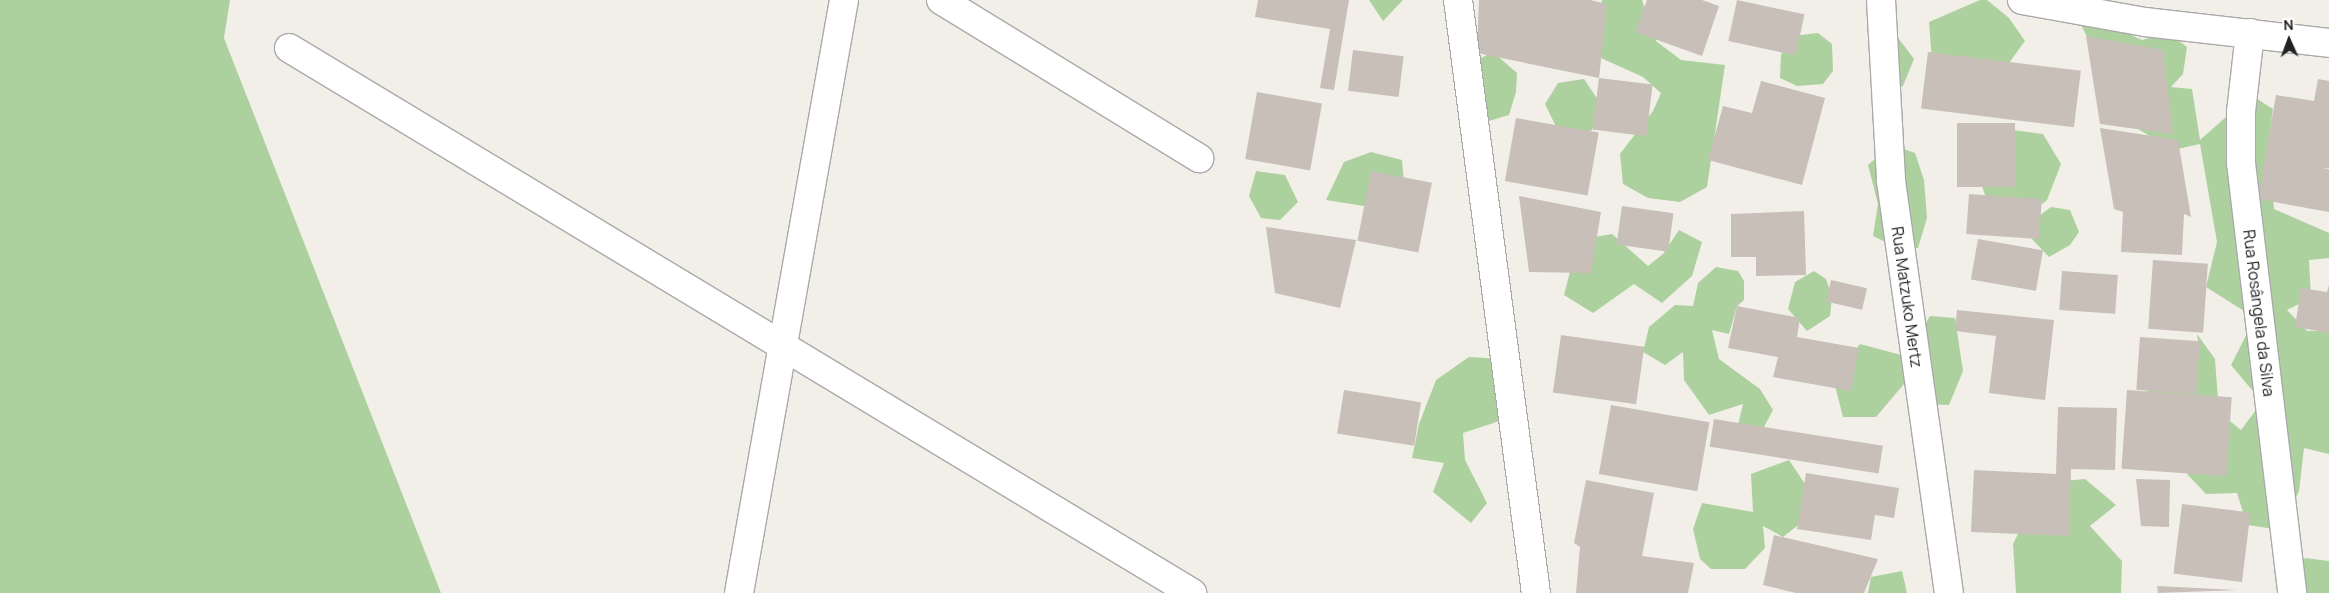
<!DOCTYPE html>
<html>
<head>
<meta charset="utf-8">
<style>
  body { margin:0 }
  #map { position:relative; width:2329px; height:593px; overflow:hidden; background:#f2efe9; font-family:Manrope,sans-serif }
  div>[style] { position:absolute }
  .forest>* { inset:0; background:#add19e }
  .building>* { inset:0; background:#c7bfb8; transform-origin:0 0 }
  .roads { filter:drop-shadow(1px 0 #a9a9a9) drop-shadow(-1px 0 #a9a9a9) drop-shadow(0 1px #a9a9a9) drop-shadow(0 -1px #a9a9a9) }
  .minor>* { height:28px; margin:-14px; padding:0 14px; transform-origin:14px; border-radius:14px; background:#fff }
  .tertiary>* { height:28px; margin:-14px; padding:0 14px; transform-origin:14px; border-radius:14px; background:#fff }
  span { translate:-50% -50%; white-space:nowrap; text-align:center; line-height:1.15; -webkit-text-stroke:4px #fff; paint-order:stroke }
  .street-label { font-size:16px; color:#222 }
  .north { position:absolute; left:2264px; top:15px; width:50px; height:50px; -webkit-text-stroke:4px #fff; paint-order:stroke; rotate:358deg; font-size:14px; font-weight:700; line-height:20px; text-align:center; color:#222 }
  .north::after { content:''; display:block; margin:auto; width:18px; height:22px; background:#222; clip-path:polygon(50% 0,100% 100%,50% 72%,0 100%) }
</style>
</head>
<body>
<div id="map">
  <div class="forest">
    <div style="clip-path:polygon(0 0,230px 0,224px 38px,441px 593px,0 593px)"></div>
    <div style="clip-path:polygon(1369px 0,1403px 0,1383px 21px)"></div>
    <div style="clip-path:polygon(1602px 0,1642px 0,1656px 41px,1681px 60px,1725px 65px,1707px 187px,1680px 202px,1648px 198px,1623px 184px,1620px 154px,1653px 111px,1661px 93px,1643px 77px,1590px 53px)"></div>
    <div style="clip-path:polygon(1980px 0,1987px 0,2009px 18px,2025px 41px,2006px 67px,1932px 61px,1929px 22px)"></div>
    <div style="clip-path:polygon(2099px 20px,2142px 40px,2168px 33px,2187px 47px,2183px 74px,2171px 87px,2192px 89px,2200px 140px,2251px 95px,2273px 109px,2269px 138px,2274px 209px,2329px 233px,2329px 258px,2309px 260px,2311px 298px,2287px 310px,2307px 331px,2329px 331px,2329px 454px,2304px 448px,2299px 491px,2282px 530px,2247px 525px,2237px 493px,2206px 494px,2187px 474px,2203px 454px,2145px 398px,2157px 370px,2199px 347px,2197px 334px,2215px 359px,2219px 412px,2241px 430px,2262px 402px,2231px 365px,2255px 318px,2206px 287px,2217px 242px,2200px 144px,2173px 150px,2133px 126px,2081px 25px)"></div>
    <div style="clip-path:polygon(1818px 33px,1832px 44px,1833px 71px,1823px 84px,1797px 86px,1780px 78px,1781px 55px,1793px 36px)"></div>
    <div style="clip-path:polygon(1896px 35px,1914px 59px,1903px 86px,1878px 93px,1871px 63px)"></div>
    <div style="clip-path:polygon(1493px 52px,1517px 73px,1516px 92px,1509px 115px,1489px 121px,1468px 112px,1473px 62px)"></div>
    <div style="clip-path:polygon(1584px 79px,1600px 103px,1592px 130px,1575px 142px,1562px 139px,1545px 104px,1558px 83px)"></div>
    <div style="clip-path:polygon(2004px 129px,2043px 134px,2061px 164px,2047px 200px,2022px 220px,1990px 210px,1977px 171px)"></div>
    <div style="clip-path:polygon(1892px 145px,1915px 153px,1924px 180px,1927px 218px,1918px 248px,1900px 249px,1873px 236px,1878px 204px,1868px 165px)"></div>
    <div style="clip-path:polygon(1371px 152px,1402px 160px,1404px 184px,1364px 206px,1326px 200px,1344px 162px)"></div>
    <div style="clip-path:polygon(1256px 171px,1285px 175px,1298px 202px,1280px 220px,1261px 218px,1249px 196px)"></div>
    <div style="clip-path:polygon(2051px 207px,2070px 210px,2079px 232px,2070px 245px,2049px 257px,2032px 239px,2039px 216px)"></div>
    <div style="clip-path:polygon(1679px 230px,1702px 242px,1692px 276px,1662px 303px,1634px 284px,1593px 313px,1564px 295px,1572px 264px,1589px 238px,1612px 234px,1648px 266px,1663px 254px)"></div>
    <div style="clip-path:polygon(1716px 267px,1738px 271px,1744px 281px,1744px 300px,1737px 306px,1729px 334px,1712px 330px,1719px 359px,1760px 389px,1773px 410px,1764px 427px,1738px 425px,1743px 404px,1709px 415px,1684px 380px,1683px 352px,1665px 365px,1643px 352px,1649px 327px,1675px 305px,1693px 306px,1698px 283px)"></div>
    <div style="clip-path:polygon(1814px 271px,1826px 279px,1832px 297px,1830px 316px,1807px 331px,1788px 309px,1795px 282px)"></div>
    <div style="clip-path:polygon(1930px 316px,1955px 318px,1963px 371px,1949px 405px,1920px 404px,1909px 378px,1876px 417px,1843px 417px,1833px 378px,1860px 344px,1905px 356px)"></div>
    <div style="clip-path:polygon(1469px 357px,1504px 359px,1527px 412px,1463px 433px,1465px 460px,1487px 503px,1471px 523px,1433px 492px,1444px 463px,1412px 458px,1419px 424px,1436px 380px)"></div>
    <div style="clip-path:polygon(1789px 460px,1805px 484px,1806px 519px,1783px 537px,1763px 526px,1765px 548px,1745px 569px,1711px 569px,1700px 559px,1693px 529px,1702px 503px,1753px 512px,1751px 474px)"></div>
    <div style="clip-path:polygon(2085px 479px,2116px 505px,2090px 526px,2122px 561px,2121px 593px,2016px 593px,2013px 544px,2043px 483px)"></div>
    <div style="clip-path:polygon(2305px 558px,2329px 561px,2329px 593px,2295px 593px,2287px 582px)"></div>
    <div style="clip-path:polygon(1902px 571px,1907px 593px,1868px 593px,1871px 577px)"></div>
  </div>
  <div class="building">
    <div style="clip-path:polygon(1258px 0,1349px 0,1334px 90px,1320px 88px,1330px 29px,1255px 17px)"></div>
    <div style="clip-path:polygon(1479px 0,1590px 0,1607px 4px,1599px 78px,1477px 53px)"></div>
    <div style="clip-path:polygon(1647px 0,1702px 0,1719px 6px,1702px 56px,1635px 32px)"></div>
    <div style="left:1737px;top:0;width:69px;height:42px;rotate:12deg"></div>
    <div style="clip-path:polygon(2086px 36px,2163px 50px,2173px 134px,2100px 124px)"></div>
    <div style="left:1353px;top:50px;width:51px;height:41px;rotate:7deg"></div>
    <div style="left:1928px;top:52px;width:154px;height:57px;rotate:7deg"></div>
    <div style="left:1599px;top:78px;width:54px;height:52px;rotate:7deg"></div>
    <div style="clip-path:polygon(2318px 79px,2329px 81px,2329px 168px,2323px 168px,2329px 169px,2329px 212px,2258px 199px,2276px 95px,2314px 101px)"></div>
    <div style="clip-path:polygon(1761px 81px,1825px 98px,1802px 185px,1708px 160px,1723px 106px,1752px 113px)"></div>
    <div style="left:1257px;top:92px;width:66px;height:68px;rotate:10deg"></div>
    <div style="left:1516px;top:118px;width:84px;height:64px;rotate:10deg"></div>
    <div style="left:1957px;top:123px;width:58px;height:64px"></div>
    <div style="clip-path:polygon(2100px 128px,2178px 140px,2191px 217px,2184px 214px,2182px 255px,2121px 252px,2123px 212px,2114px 209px)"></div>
    <div style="left:1371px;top:171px;width:62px;height:71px;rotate:11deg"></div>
    <div style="left:1969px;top:194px;width:73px;height:40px;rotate:4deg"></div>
    <div style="clip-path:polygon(1519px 196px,1601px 212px,1591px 273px,1529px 272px)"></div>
    <div style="left:1622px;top:206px;width:52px;height:39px;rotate:8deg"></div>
    <div style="clip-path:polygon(1804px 211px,1806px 275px,1756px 276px,1756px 257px,1731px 257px,1731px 214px)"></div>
    <div style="clip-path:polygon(1266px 227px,1356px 240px,1340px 308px,1275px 293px)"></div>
    <div style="left:1978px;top:239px;width:66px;height:41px;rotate:10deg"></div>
    <div style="left:2153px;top:260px;width:55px;height:69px;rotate:4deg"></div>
    <div style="left:2062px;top:271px;width:56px;height:39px;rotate:4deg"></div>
    <div style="left:1831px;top:280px;width:37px;height:22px;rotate:13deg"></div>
    <div style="clip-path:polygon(2329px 285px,2329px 333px,2295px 327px,2301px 288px,2327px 292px)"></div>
    <div style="clip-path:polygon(1737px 306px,1800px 318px,1797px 337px,1859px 348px,1851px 391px,1773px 377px,1778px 357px,1728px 348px)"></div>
    <div style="clip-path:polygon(1957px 310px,2054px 320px,2045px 400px,1989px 393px,1996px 336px,1955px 331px)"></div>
    <div style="left:1561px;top:335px;width:84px;height:58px;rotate:8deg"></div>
    <div style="left:2140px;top:337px;width:60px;height:53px;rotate:4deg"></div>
    <div style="left:1344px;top:390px;width:78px;height:44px;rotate:9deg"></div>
    <div style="left:2127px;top:390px;width:105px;height:79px;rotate:4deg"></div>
    <div style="left:1611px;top:405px;width:100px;height:70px;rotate:10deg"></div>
    <div style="clip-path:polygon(2058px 407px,2117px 408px,2115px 470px,2071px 469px,2069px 536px,1971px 532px,1974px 470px,2056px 474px)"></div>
    <div style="left:1714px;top:419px;width:171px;height:28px;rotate:9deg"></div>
    <div style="clip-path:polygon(1806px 473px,1899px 488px,1894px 518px,1875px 515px,1871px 540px,1797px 529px)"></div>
    <div style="clip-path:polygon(2136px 479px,2170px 480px,2169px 527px,2141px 526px)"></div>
    <div style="clip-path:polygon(1586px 480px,1654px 493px,1642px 556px,1694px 563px,1688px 593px,1576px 593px,1580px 547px,1574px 543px)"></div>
    <div style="left:2182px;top:504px;width:69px;height:70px;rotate:7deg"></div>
    <div style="clip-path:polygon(1774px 535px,1878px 559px,1864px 593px,1796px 593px,1763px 585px)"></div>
    <div style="clip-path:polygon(2157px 586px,2237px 590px,2158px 593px)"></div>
  </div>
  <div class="roads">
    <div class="minor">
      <div style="left:941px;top:0;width:303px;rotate:31.5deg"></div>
      <div style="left:1458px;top:0;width:598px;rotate:82.51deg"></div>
      <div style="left:1881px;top:0;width:181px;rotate:86.8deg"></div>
      <div style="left:1891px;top:181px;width:416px;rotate:82deg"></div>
      <div style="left:2250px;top:33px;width:80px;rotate:96.5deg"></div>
      <div style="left:2241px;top:112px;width:51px;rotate:90deg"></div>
      <div style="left:2241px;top:163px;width:433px;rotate:83.2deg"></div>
      <div style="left:289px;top:48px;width:1055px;rotate:31.11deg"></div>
      <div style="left:739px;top:593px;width:602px;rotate:-79.96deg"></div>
    </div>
    <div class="tertiary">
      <div style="left:2022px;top:0;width:125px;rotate:10.1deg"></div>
      <div style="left:2145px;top:22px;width:185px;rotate:6.5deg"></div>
    </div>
  </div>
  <div class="street-label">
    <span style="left:1907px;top:297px;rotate:82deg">Rua Matzuko Mertz</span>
    <span style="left:2259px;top:313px;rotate:83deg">Rua Rosângela da Silva</span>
  </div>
  <div class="north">N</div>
</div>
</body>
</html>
